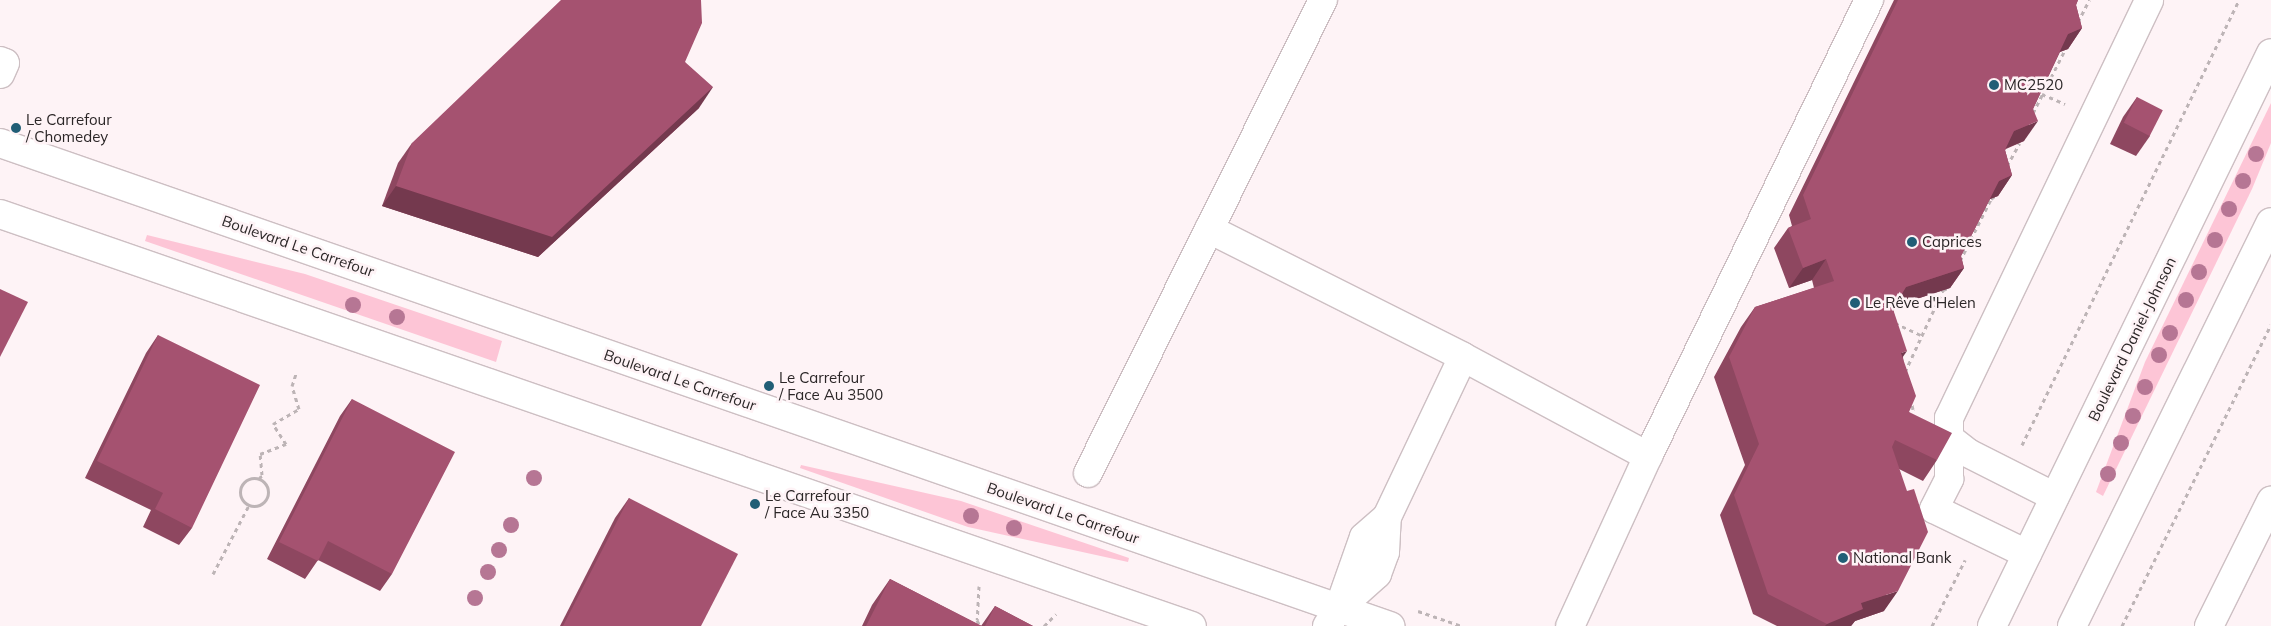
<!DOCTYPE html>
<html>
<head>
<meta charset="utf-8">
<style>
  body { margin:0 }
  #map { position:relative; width:2271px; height:626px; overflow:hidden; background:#fef3f6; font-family:Mulish,sans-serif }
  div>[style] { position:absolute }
  .green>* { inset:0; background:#fdc5d6 }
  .path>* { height:3px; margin-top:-1.5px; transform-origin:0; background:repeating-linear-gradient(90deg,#bdb4b6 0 4px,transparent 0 8px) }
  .path>.ring { margin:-1.5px; padding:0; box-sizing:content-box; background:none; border:3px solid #bdb4b6; border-radius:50% }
  .roads { filter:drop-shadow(1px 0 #cdbfc3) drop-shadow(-1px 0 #cdbfc3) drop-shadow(0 1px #cdbfc3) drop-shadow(0 -1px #cdbfc3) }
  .minor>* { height:28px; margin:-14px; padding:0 14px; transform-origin:14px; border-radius:14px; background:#fff }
  .trees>* { width:16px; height:16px; margin:-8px; border-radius:50%; background:#b67694 }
  .wall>* { inset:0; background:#8e4760 }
  .shaded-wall>* { inset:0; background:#74394e }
  .building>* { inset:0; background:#a55270; transform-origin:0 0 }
  .dots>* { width:14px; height:14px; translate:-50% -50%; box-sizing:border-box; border:2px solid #fef3f6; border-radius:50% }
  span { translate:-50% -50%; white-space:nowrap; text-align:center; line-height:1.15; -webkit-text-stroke:5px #fef3f6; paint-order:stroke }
  .poi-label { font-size:15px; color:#2b2627 }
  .left { translate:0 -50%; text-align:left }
  .street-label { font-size:15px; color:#2b2627 }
</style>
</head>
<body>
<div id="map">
  <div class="green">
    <div style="clip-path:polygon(2271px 103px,2271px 143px,2252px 189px,2103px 496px,2096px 492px,2145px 362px)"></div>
    <div style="clip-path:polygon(147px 235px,305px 274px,502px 341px,496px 362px,145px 241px)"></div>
    <div style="clip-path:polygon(801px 465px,961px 501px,1129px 558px,1128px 562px,968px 527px,800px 468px)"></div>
  </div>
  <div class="path">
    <div style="left:2078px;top:22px;width:25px;rotate:-63deg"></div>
    <div style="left:2042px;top:94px;width:25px;rotate:23deg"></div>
    <div style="left:2033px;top:113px;width:71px;rotate:-63.1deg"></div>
    <div style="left:2007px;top:166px;width:26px;rotate:-61deg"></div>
    <div style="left:1960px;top:261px;width:69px;rotate:-63.4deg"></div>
    <div style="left:1991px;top:199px;width:8px;rotate:-40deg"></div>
    <div style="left:1895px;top:323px;width:29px;rotate:25deg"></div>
    <div style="left:1905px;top:372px;width:90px;rotate:-65.1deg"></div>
    <div style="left:1943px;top:290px;width:8px;rotate:-23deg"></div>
    <div style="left:1910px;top:417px;width:9px;rotate:-69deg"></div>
    <div style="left:1913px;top:409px;width:8px;rotate:-104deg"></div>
    <div style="left:2022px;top:445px;width:495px;rotate:-64deg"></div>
    <div class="ring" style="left:240px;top:478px;width:25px;height:25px"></div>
    <div style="left:259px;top:479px;width:5px;rotate:-53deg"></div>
    <div style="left:262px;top:475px;width:21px;rotate:-95deg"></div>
    <div style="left:260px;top:454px;width:28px;rotate:-21deg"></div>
    <div style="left:286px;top:444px;width:24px;rotate:-123deg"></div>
    <div style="left:273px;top:424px;width:30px;rotate:-30deg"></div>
    <div style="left:299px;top:409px;width:24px;rotate:-107deg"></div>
    <div style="left:292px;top:386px;width:13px;rotate:-72deg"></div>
    <div style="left:213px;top:574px;width:78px;rotate:-62.4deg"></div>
    <div style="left:979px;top:586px;width:34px;rotate:93deg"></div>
    <div style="left:977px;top:620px;width:7px;rotate:63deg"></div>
    <div style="left:1418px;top:611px;width:46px;rotate:18.8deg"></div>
    <div style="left:1044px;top:626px;width:17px;rotate:-45deg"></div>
    <div style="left:1932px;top:626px;width:74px;rotate:-63.4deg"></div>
    <div style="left:2122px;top:626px;width:336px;rotate:-63.7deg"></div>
  </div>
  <div class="roads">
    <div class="minor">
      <div style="left:0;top:61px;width:5px;rotate:22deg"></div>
      <div style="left:5px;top:63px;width:12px;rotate:114deg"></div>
      <div style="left:0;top:143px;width:1472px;rotate:19.16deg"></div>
      <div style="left:0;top:214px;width:1261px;rotate:19.07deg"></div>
      <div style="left:1209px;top:229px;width:284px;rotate:26.7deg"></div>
      <div style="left:1949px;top:438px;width:24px;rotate:38deg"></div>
      <div style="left:1968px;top:453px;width:97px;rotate:26.8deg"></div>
      <div style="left:1648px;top:456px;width:507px;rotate:-64.14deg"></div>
      <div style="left:1088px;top:473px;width:528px;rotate:-63.58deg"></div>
      <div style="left:2027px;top:554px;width:103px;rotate:-154.2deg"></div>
      <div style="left:1934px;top:509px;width:34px;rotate:-63deg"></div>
      <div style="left:1949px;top:479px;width:61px;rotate:-90deg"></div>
      <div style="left:1949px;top:418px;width:463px;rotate:-64.4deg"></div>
      <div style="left:1339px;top:608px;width:75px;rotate:-70.6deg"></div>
      <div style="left:1364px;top:537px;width:30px;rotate:-41deg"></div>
      <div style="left:1327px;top:626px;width:22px;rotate:-56deg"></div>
      <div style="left:1339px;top:608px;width:51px;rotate:-41.8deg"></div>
      <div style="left:1377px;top:574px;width:23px;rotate:-70deg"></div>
      <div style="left:1385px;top:552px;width:35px;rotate:-87deg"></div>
      <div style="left:1387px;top:517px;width:177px;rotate:-64.6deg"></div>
      <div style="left:1463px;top:357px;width:210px;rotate:28.2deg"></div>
      <div style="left:1648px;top:456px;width:187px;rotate:114.6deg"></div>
      <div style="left:1992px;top:626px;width:637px;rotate:-64.04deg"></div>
      <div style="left:2072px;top:626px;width:450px;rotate:-63.8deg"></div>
      <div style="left:2209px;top:626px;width:140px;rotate:-63.6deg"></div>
    </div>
  </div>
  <div class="trees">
    <div style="left:2256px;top:154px"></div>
    <div style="left:2243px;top:181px"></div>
    <div style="left:2229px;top:209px"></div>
    <div style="left:2215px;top:240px"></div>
    <div style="left:2199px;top:272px"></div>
    <div style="left:2186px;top:300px"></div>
    <div style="left:353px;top:305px"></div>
    <div style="left:397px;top:317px"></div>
    <div style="left:2170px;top:333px"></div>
    <div style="left:2159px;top:355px"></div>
    <div style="left:2145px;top:387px"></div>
    <div style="left:2133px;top:416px"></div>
    <div style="left:2121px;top:443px"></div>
    <div style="left:2108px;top:474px"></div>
    <div style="left:534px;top:478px"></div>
    <div style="left:971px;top:516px"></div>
    <div style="left:511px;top:525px"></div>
    <div style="left:1014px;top:528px"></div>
    <div style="left:499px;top:550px"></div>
    <div style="left:488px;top:572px"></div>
    <div style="left:475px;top:598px"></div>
  </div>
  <div class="wall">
    <div style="clip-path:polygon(1894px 0,2078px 0,2076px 5px,2082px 28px,2068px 49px,2060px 52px,2033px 109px,2024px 141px,2006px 149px,2005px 150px,2012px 175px,1998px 196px,1990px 199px,1961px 256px,1964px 268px,1950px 288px,1895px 306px,1893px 309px,1903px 357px,1909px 412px,1937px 460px,1923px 481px,1899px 469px,1884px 611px,1855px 621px,1851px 626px,1777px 626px,1753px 614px,1720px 515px,1745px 465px,1714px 377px,1741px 327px,1755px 307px,1814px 288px,1812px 280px,1789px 288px,1774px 248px,1788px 228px,1792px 226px,1789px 215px)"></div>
    <div style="clip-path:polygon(685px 62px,699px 108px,538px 257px,382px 206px,398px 163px,412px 143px)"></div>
    <div style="clip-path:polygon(2137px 97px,2150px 136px,2136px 156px,2110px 144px,2123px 117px)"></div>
    <div style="clip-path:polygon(158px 335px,192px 528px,179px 545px,143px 527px,151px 510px,85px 478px,146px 353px)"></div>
    <div style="clip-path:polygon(352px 399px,392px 574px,380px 591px,318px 560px,305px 579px,267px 559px,340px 416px)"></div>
    <div style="clip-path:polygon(629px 498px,701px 626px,560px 626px,615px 518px)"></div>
    <div style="clip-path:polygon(890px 579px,981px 626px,995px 606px,1033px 626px,862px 626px,872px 605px)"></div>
  </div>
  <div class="shaded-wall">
    <div style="clip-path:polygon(2082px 28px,2068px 49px,2054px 54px,2068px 34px)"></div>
    <div style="clip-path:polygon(713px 87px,699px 108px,538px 257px,382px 206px,396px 186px)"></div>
    <div style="clip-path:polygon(2038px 121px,2024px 141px,1999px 151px,2014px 131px)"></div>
    <div style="clip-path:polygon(2012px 175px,1998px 196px,1985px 201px,1999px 181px)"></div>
    <div style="clip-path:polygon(1826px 259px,1812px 280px,1789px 288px,1803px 268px)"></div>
    <div style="clip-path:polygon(1964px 268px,1950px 288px,1892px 307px,1906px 287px)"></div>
    <div style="clip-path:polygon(1907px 351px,1893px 371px,1901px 353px)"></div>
    <div style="clip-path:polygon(1898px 591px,1884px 611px,1855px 621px,1851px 626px,1825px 626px,1827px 624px,1861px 603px)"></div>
  </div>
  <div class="building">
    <div style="clip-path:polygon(561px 0,701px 0,702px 23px,685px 62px,713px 87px,552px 237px,396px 186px,412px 143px)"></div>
    <div style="clip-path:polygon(1898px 0,2078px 0,2076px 5px,2082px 28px,2068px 34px,2033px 109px,2038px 121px,2014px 131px,2005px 150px,2012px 175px,1999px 181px,1961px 256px,1964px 268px,1906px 287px,1893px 309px,1907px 351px,1901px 353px,1916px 396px,1909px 412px,1952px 433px,1937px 460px,1895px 440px,1892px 447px,1907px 491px,1914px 489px,1928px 532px,1898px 591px,1861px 603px,1863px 609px,1827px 624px,1768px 594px,1734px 495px,1759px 444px,1729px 357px,1755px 307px,1834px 281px,1826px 259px,1803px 268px,1788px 228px,1811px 219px,1803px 195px)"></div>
    <div style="left:2137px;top:97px;width:29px;height:29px;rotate:27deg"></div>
    <div style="clip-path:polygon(0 289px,28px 302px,0 357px)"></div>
    <div style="clip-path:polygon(158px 335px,260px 385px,192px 528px,155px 509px,163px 493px,97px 461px)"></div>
    <div style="clip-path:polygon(352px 399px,455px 452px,392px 574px,328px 541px,318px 561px,279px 542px)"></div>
    <div style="clip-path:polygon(629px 498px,738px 554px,701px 626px,563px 626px)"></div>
    <div style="clip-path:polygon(890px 579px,982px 626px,866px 626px)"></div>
    <div style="clip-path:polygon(995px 606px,1033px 626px,985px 626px)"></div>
  </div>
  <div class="dots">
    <div style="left:1994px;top:85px;background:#215e76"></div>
    <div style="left:16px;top:128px;background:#215e76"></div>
    <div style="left:1912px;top:242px;background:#215e76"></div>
    <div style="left:1855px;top:303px;background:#215e76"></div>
    <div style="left:769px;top:386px;background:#215e76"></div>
    <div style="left:755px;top:504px;background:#215e76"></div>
    <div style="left:1843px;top:558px;background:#215e76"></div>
  </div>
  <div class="poi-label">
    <span class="left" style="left:2004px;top:85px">MC2520</span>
    <span class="left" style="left:26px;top:128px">Le Carrefour<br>/ Chomedey</span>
    <span class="left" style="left:1922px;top:242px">Caprices</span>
    <span class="left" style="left:1865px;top:303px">Le Rêve d'Helen</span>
    <span class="left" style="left:779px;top:386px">Le Carrefour<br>/ Face Au 3500</span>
    <span class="left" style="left:765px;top:504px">Le Carrefour<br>/ Face Au 3350</span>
    <span class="left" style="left:1853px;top:558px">National Bank</span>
  </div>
  <div class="street-label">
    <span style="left:298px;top:246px;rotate:19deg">Boulevard Le Carrefour</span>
    <span style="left:2132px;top:339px;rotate:-64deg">Boulevard Daniel-Johnson</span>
    <span style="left:680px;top:380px;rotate:19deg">Boulevard Le Carrefour</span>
    <span style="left:1063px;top:513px;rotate:19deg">Boulevard Le Carrefour</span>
  </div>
</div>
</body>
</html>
